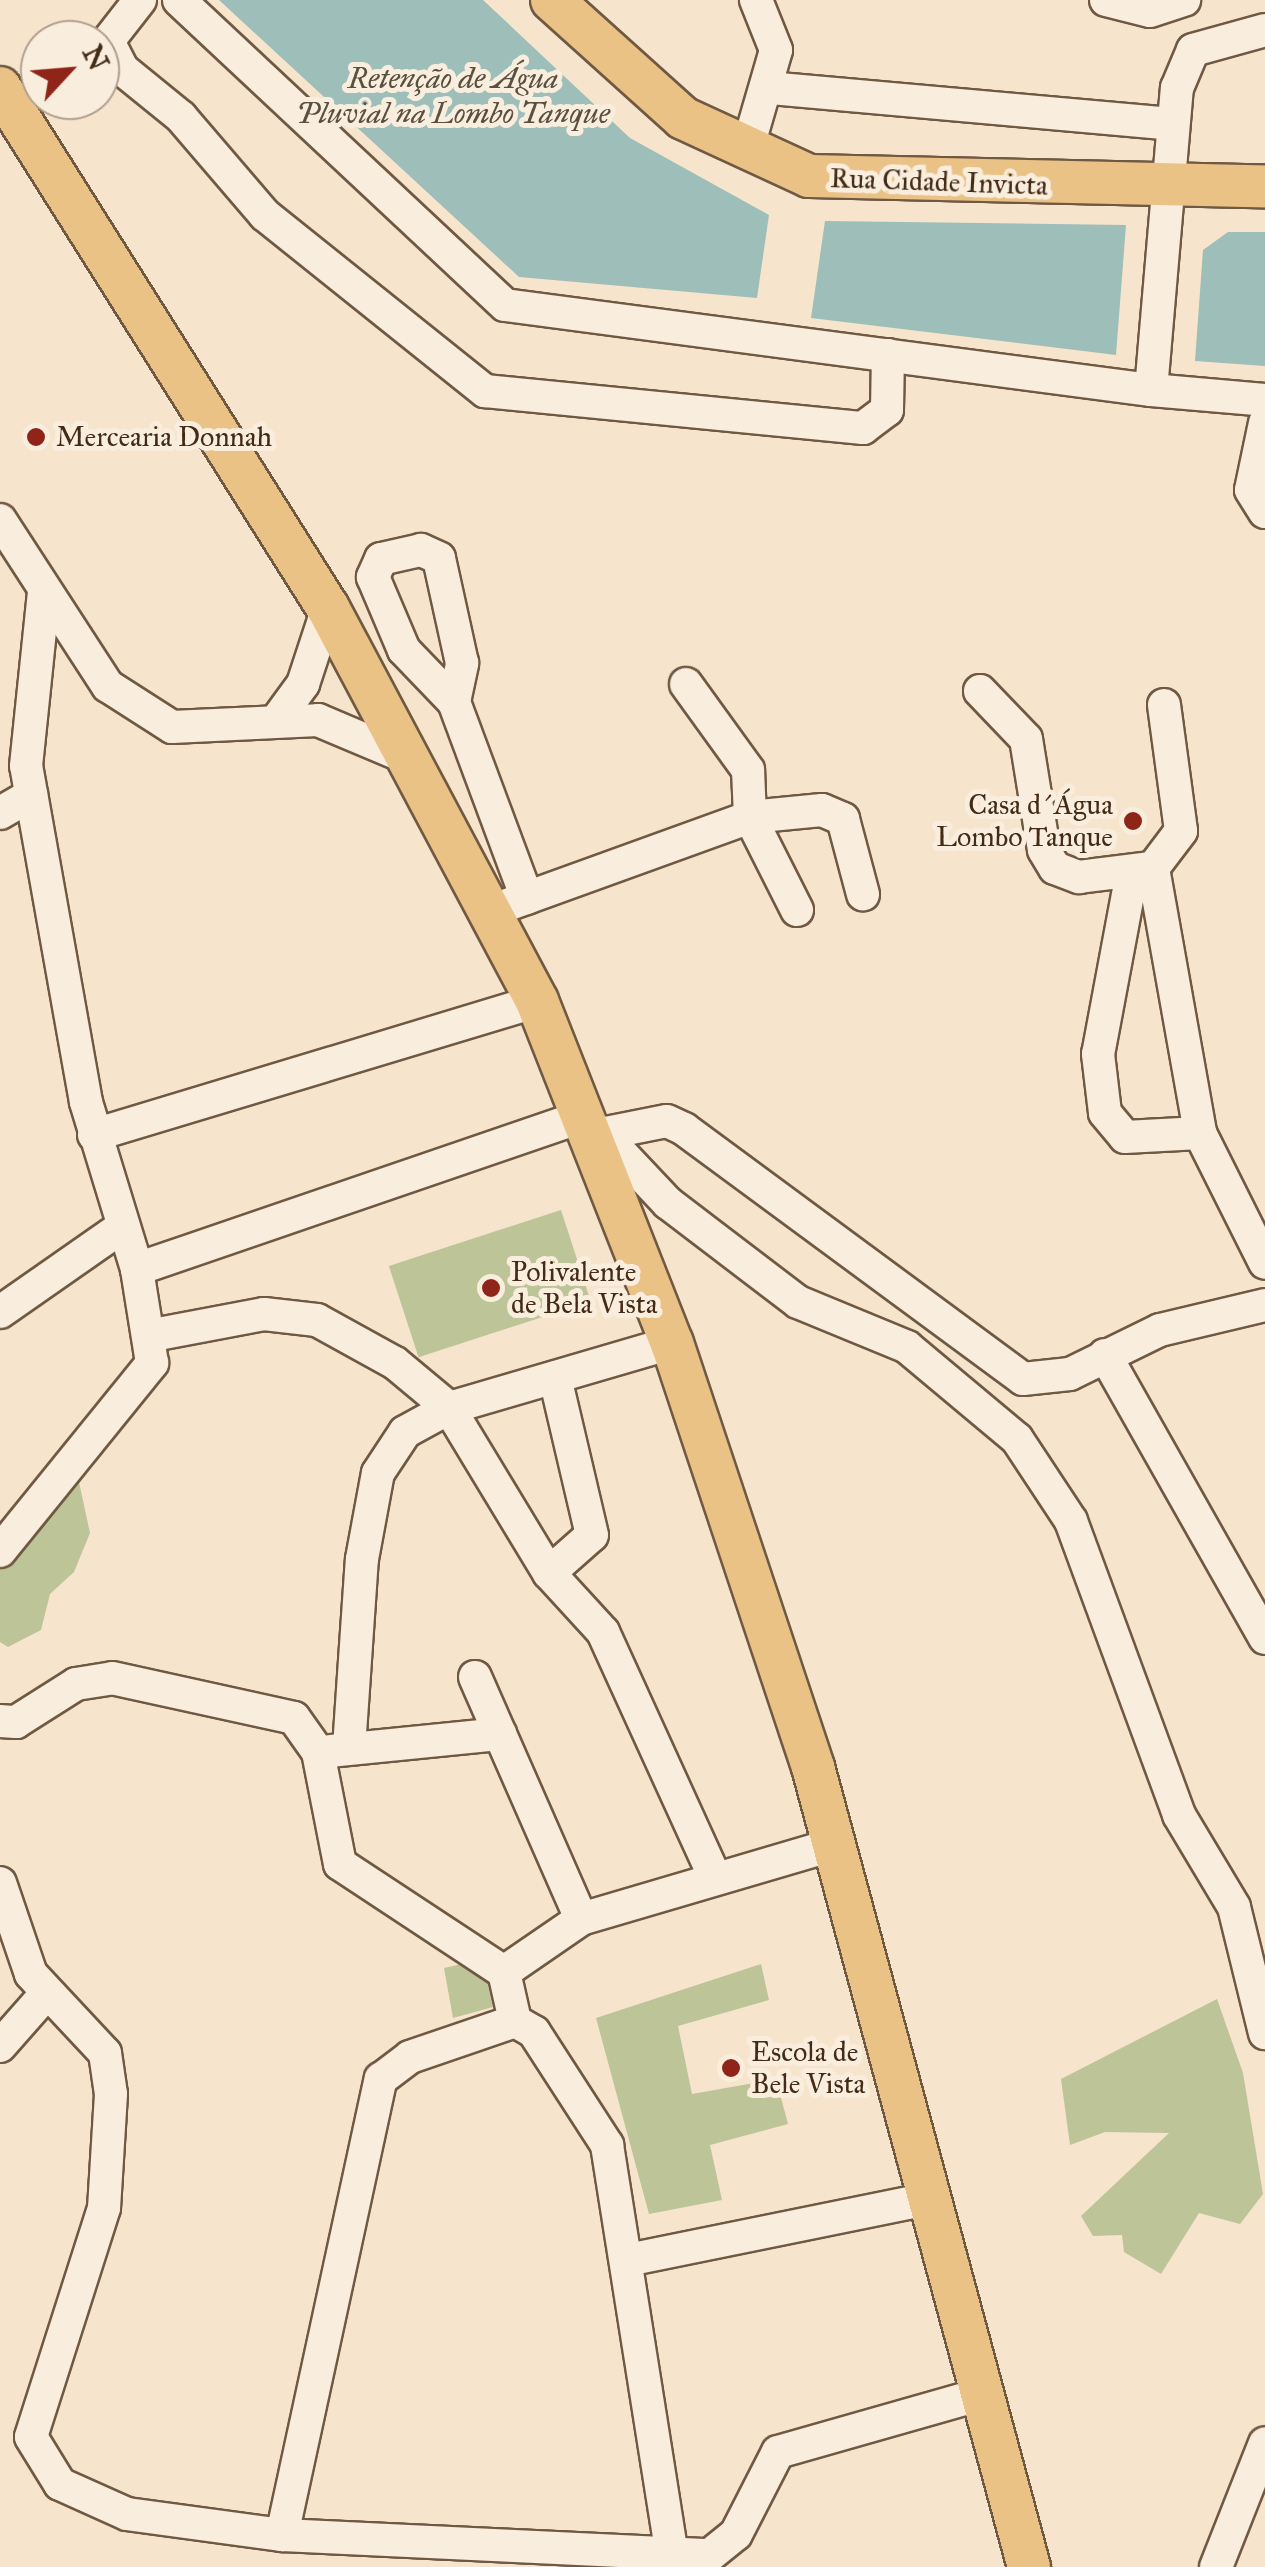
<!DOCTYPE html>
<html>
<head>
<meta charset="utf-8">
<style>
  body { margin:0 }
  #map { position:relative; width:1265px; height:2567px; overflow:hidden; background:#f6e4cc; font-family:"IM FELL Great Primer",serif }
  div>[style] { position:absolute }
  .green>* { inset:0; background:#bdc497; transform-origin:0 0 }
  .water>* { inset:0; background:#9dbeb9 }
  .roads { filter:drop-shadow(2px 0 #705943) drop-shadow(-2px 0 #705943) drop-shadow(0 2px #705943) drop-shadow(0 -2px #705943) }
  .minor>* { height:32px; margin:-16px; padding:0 16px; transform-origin:16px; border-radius:16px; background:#f9edde }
  .major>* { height:42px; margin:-21px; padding:0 21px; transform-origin:21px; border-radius:21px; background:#ebc286 }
  .dots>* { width:28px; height:28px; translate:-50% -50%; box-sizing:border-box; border:5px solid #f9edde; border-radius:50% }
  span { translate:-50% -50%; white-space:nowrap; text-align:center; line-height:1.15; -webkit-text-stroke:10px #f9edde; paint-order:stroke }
  .street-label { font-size:28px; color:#442b15 }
  .poi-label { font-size:28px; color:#442b15 }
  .left { translate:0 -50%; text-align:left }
  .right { translate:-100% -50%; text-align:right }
  .water-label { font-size:30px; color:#5a503e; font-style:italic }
  .north { position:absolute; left:20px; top:20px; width:100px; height:100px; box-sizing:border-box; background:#f9edde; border:2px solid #b19f8e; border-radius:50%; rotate:64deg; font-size:28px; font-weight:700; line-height:40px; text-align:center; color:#442b15 }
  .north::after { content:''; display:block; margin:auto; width:35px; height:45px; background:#8f2418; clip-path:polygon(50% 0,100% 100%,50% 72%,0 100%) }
</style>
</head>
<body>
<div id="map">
  <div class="green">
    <div style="left:561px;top:1210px;width:96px;height:181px;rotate:72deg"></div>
    <div style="clip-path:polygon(39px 1474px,79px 1482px,90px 1533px,74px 1572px,50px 1594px,41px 1630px,8px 1647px,0 1642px,0 1536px)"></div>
    <div style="clip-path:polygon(466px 1963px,485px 1972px,493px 2007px,453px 2018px,444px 1968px)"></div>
    <div style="clip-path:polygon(761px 1964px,769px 2000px,678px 2026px,692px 2094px,776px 2079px,788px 2124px,710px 2145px,722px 2200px,649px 2214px,596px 2018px)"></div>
    <div style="clip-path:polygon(1217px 1999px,1243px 2073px,1263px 2194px,1240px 2224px,1199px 2213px,1161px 2274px,1124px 2252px,1122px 2235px,1093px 2236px,1081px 2216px,1169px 2133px,1105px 2132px,1070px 2145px,1061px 2079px)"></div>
  </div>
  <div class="water">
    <div style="clip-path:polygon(219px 0,483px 0,630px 138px,769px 215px,757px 298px,519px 277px)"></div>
    <div style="clip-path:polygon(825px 221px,1126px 225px,1116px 355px,811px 318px)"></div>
    <div style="clip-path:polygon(1228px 232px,1265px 232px,1265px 366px,1195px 361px,1203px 250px)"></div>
  </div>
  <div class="roads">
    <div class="minor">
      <div style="left:140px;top:0;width:52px;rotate:128deg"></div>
      <div style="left:108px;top:41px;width:31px;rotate:63deg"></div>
      <div style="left:122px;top:69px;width:76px;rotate:39.1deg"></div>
      <div style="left:181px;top:117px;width:129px;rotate:49.4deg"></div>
      <div style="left:265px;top:215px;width:282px;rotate:38.7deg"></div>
      <div style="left:485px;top:391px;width:380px;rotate:5.6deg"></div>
      <div style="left:863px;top:428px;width:30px;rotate:-37deg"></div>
      <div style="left:887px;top:410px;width:55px;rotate:-89deg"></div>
      <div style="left:179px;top:0;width:446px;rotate:43.1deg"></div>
      <div style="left:505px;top:305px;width:652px;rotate:7.5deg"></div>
      <div style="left:1151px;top:390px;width:303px;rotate:-85.1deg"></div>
      <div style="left:1177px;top:88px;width:41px;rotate:-67.2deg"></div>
      <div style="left:1193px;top:50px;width:75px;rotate:-15.5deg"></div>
      <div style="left:1106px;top:0;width:45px;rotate:14deg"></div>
      <div style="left:1150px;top:11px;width:36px;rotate:-18deg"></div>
      <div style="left:770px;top:88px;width:404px;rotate:5.1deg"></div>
      <div style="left:747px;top:150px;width:104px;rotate:-73.8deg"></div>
      <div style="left:776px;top:50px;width:54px;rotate:-111.8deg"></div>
      <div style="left:1151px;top:390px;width:114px;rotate:5deg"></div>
      <div style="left:1265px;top:423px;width:68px;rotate:101.8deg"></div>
      <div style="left:1251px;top:490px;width:26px;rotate:58deg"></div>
      <div style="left:0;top:520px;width:198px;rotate:57deg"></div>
      <div style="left:108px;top:686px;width:76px;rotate:32.6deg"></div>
      <div style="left:172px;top:727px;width:146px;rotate:-2.7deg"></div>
      <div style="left:318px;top:720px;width:98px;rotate:22.9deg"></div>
      <div style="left:980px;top:691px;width:66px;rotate:46.2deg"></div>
      <div style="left:1026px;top:739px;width:112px;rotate:80.8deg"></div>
      <div style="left:1044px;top:850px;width:21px;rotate:59deg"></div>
      <div style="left:1055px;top:868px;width:26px;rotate:21deg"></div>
      <div style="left:1079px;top:877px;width:73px;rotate:-7.1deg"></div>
      <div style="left:454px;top:702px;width:40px;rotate:-78deg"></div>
      <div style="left:462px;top:663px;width:107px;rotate:-102.4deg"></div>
      <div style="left:439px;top:558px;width:20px;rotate:-156deg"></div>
      <div style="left:421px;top:550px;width:41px;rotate:167.3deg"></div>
      <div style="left:381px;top:559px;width:20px;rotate:114deg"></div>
      <div style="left:373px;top:577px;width:79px;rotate:67deg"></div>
      <div style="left:404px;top:650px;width:72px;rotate:46.1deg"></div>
      <div style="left:454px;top:702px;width:209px;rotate:69.6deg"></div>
      <div style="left:1164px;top:705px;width:127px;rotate:82.3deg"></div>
      <div style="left:1181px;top:831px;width:46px;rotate:127.1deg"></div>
      <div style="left:1153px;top:868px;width:269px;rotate:79.9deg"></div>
      <div style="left:1200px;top:1133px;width:145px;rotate:63.4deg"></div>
      <div style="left:279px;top:717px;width:41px;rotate:-54deg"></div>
      <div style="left:303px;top:684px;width:80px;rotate:-71.8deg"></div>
      <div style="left:0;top:813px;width:36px;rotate:-30deg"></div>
      <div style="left:1132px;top:873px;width:184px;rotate:100.6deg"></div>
      <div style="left:1098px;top:1054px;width:59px;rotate:83.2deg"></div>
      <div style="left:1105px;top:1113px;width:31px;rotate:50deg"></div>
      <div style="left:1125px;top:1137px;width:75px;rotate:-3.1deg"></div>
      <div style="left:507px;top:905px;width:258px;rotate:-19.9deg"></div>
      <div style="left:750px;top:817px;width:47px;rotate:-92.4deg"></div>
      <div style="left:748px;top:770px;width:106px;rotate:-125.8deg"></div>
      <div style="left:797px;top:910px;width:104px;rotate:-116.8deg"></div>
      <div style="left:750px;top:817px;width:72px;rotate:-5.6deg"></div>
      <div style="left:822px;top:810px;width:23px;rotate:23deg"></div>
      <div style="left:843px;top:819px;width:78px;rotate:75.1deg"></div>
      <div style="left:601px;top:1132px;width:98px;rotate:46.7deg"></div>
      <div style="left:668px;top:1203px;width:163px;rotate:37.3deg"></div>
      <div style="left:798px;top:1302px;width:118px;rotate:22.4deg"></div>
      <div style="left:907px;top:1347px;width:143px;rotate:39.9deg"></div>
      <div style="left:1017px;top:1439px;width:98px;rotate:56.6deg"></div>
      <div style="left:1071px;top:1521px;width:313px;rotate:69.8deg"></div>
      <div style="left:1179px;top:1815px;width:107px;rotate:59.1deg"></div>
      <div style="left:1234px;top:1907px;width:130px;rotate:76.2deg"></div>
      <div style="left:94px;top:1135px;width:463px;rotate:-16.8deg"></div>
      <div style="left:591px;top:1136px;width:77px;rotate:-11.2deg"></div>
      <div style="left:667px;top:1121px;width:19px;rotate:25deg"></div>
      <div style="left:684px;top:1129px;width:421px;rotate:36.4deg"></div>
      <div style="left:1023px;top:1379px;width:47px;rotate:-6.1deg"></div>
      <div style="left:1070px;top:1374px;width:100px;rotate:-26.1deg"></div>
      <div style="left:1160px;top:1330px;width:108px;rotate:-13.4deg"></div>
      <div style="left:137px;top:1269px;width:472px;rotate:-18.9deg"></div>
      <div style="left:0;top:1312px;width:149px;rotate:-34.9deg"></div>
      <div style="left:153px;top:1335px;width:113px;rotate:-10.7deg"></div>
      <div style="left:264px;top:1314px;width:53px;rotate:6.5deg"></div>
      <div style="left:317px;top:1320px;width:89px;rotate:28.9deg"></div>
      <div style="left:395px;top:1363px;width:70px;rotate:39.8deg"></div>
      <div style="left:449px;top:1408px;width:193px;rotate:58.8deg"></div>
      <div style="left:549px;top:1573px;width:80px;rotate:47.5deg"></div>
      <div style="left:603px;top:1632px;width:270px;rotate:65.5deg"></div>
      <div style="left:1105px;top:1355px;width:325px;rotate:60.5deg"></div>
      <div style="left:0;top:1551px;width:242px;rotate:-51deg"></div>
      <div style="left:152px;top:1363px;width:95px;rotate:-99.1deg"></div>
      <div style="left:137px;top:1269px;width:175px;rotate:-107deg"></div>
      <div style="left:86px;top:1102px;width:341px;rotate:-100.1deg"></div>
      <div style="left:26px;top:766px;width:175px;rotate:-84.1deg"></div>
      <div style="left:549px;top:1573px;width:57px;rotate:-41.5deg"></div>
      <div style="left:592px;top:1535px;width:162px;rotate:-103.2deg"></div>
      <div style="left:475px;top:1677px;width:264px;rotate:66.3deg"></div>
      <div style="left:0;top:1721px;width:16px;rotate:4deg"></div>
      <div style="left:16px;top:1722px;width:71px;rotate:-32.3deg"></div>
      <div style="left:76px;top:1684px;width:36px;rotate:-9deg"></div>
      <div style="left:112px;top:1678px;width:186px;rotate:12.4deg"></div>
      <div style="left:294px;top:1718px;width:42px;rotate:54.8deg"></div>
      <div style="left:318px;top:1752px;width:114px;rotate:78.9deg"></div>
      <div style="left:340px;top:1864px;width:196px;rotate:33.4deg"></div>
      <div style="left:504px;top:1972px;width:50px;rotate:77.3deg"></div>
      <div style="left:349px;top:1748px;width:189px;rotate:-86.1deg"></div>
      <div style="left:362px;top:1559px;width:87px;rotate:-79.5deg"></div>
      <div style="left:378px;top:1473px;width:49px;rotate:-56.6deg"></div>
      <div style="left:405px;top:1432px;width:50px;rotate:-28.6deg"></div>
      <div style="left:449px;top:1408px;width:232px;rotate:-16.3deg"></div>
      <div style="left:330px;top:1751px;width:171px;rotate:-5.7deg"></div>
      <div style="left:0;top:1883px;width:96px;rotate:71.2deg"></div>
      <div style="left:31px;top:1974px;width:108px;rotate:46.9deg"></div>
      <div style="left:105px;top:2053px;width:41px;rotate:81.7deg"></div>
      <div style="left:111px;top:2094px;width:114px;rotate:93.5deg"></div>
      <div style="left:104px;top:2208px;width:240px;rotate:107.7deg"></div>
      <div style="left:31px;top:2437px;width:55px;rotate:58.3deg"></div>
      <div style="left:60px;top:2484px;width:73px;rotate:24.1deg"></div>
      <div style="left:127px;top:2514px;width:156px;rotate:7.7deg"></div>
      <div style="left:282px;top:2535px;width:428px;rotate:2.7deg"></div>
      <div style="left:710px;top:2555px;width:33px;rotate:-39deg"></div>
      <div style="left:736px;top:2534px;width:92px;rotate:-62.9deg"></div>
      <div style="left:778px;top:2452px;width:211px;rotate:-15.9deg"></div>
      <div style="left:504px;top:1972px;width:93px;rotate:-34.5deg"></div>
      <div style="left:581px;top:1919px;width:266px;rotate:-16.4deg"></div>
      <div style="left:0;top:2046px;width:68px;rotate:-48.6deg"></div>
      <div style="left:628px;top:2260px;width:307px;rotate:-11.5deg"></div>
      <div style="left:282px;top:2535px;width:467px;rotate:-77.8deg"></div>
      <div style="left:381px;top:2079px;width:36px;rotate:-37deg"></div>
      <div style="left:410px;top:2057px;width:111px;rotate:-18.9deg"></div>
      <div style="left:515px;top:2021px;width:22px;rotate:30deg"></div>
      <div style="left:534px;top:2032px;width:135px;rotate:57.1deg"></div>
      <div style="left:607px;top:2145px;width:416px;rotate:81deg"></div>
      <div style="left:1216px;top:2567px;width:133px;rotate:-68.4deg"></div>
    </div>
    <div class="major">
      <div style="left:552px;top:0;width:176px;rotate:42deg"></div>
      <div style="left:683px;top:118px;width:139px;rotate:24.7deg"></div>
      <div style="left:809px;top:176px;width:456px;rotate:1.3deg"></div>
      <div style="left:0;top:88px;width:615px;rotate:57.76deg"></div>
      <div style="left:328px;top:608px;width:445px;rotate:62deg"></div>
      <div style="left:537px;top:1001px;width:368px;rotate:68.5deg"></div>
      <div style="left:672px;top:1343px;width:447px;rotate:71.6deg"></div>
      <div style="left:813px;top:1767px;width:829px;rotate:74.89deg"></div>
    </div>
  </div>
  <div class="dots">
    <div style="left:36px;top:437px;background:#8f2418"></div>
    <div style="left:1133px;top:821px;background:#8f2418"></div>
    <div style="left:491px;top:1288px;background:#8f2418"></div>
    <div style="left:731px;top:2068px;background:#8f2418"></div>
  </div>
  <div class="street-label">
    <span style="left:939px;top:182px;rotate:2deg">Rua Cidade Invicta</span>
  </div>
  <div class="poi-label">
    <span class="left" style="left:56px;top:437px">Mercearia Donnah</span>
    <span class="right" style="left:1113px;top:821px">Casa d´Água<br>Lombo Tanque</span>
    <span class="left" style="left:511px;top:1288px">Polivalente<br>de Bela Vista</span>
    <span class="left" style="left:751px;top:2068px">Escola de<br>Bele Vista</span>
  </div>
  <div class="water-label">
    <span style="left:453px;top:95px">Retenção de Água<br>Pluvial na Lombo Tanque</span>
  </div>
  <div class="north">N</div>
</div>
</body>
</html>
